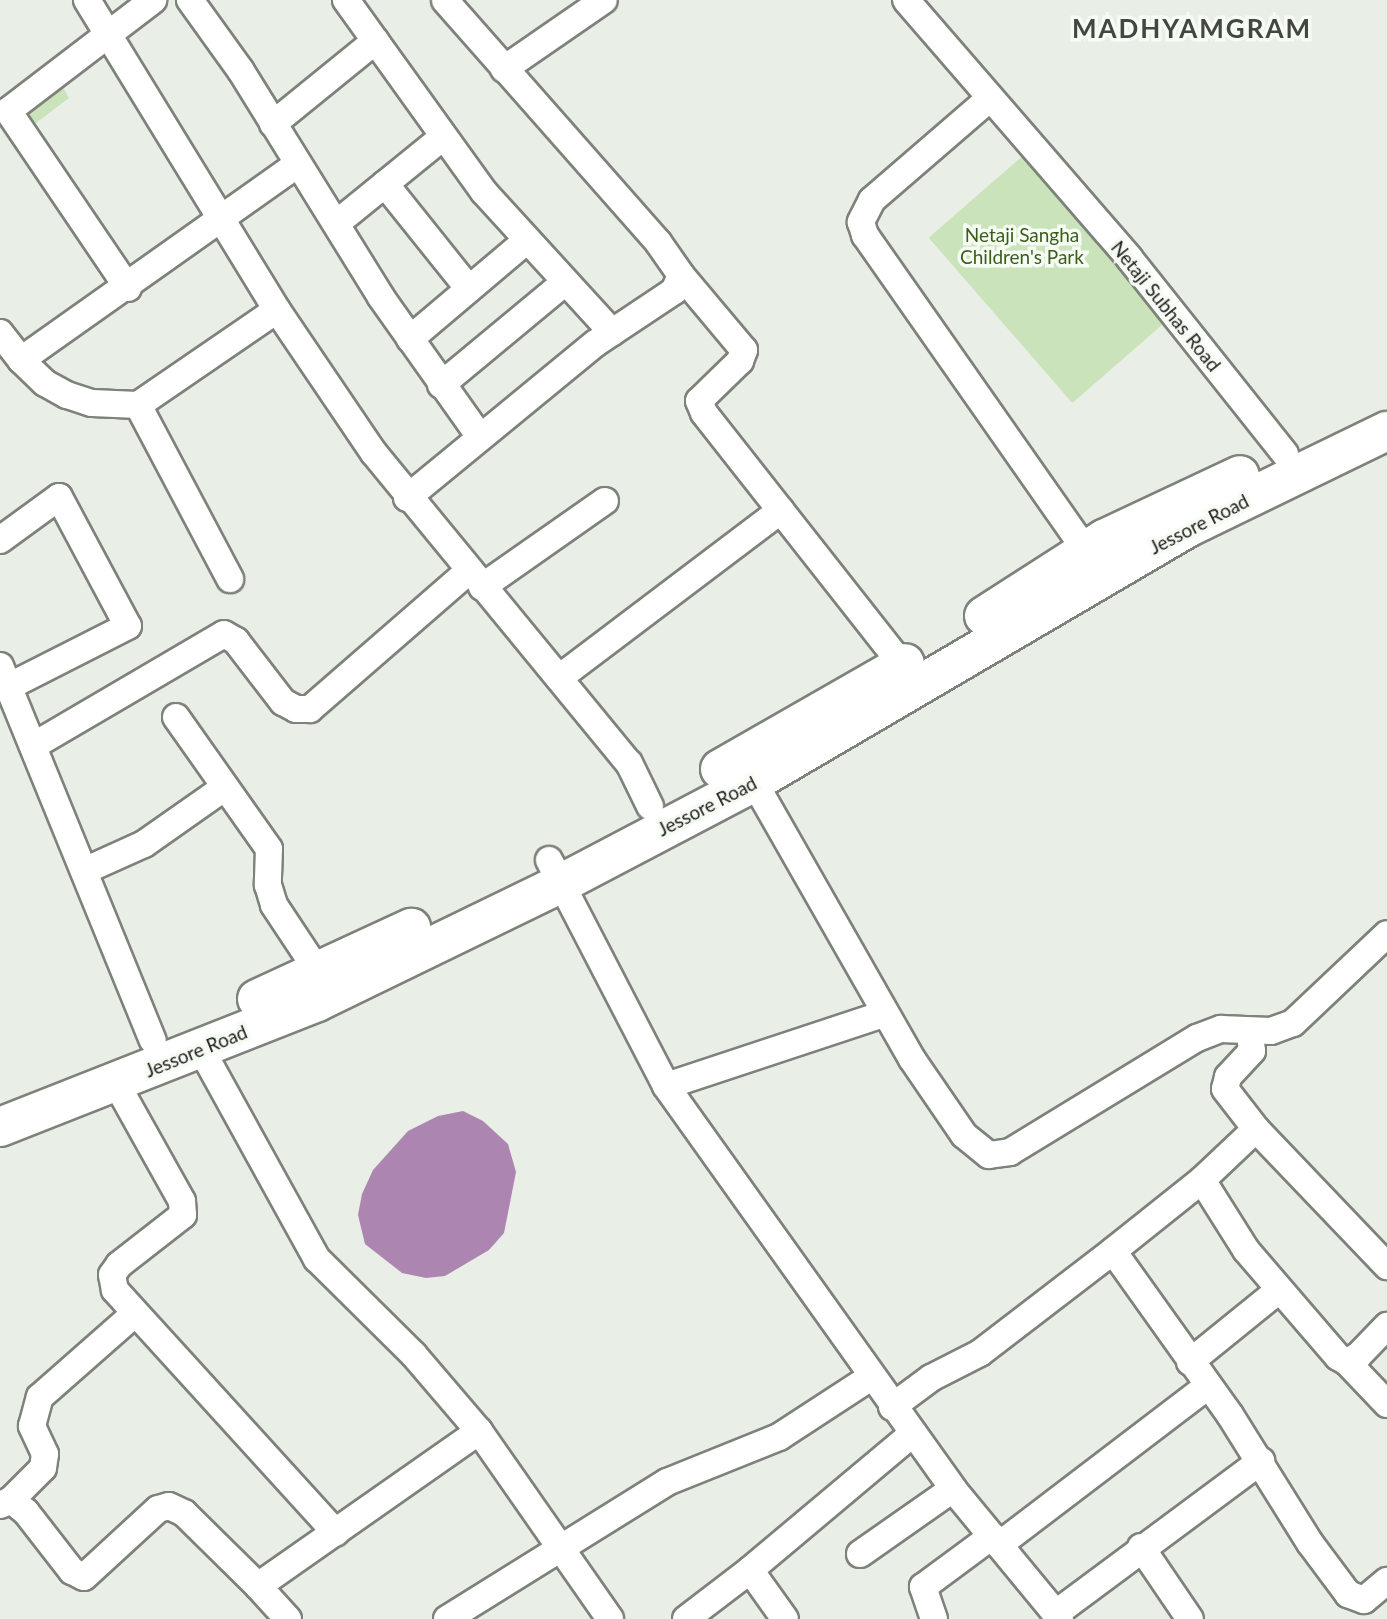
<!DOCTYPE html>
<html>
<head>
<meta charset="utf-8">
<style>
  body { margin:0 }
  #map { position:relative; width:1387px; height:1619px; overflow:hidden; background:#e9eee6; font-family:Lato,sans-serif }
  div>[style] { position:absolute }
  .green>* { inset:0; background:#cae3ba; transform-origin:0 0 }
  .water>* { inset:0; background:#ac86b1 }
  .roads { filter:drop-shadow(2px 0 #7d827a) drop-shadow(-2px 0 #7d827a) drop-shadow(0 2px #7d827a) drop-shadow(0 -2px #7d827a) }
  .minor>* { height:26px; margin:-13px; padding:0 13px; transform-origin:13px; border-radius:13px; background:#fff }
  .highway>* { height:38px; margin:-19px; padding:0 19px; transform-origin:19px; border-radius:19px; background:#fff }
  span { translate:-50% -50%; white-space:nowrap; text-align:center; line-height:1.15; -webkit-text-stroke:7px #f6fbf3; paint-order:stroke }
  .park-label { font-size:19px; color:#3a5e1a }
  .street-label { font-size:19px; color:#20221f }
  .district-label { font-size:26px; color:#434741; font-weight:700; letter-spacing:2px }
</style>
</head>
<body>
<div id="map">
  <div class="green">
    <div style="clip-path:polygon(59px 81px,69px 98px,28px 129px,18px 116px)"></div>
    <div style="left:1026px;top:153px;width:219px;height:129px;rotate:49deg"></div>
  </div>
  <div class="water">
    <div style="clip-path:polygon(463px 1111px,483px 1121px,508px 1144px,516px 1172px,504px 1233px,489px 1250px,445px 1276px,426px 1278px,402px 1273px,365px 1244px,358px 1215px,362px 1194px,373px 1170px,408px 1131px,438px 1116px)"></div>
  </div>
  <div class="roads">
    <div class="minor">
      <div style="left:87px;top:0;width:364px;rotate:58.5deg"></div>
      <div style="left:277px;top:310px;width:173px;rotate:55.9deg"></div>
      <div style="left:374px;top:453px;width:401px;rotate:50.6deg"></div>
      <div style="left:629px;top:763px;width:48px;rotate:64deg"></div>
      <div style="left:190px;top:0;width:87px;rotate:54.3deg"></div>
      <div style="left:241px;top:71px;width:266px;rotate:58.2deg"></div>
      <div style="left:381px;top:297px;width:171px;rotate:54.7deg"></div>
      <div style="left:346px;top:0;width:236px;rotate:54.3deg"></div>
      <div style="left:484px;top:192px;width:190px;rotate:47.6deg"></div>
      <div style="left:906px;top:0;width:342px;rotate:49.1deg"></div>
      <div style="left:1130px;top:259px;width:249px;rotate:51.5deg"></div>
      <div style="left:504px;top:69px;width:121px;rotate:-34.6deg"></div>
      <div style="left:989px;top:99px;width:155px;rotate:139.2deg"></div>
      <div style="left:872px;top:200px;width:25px;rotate:117deg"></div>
      <div style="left:861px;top:222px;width:14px;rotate:73deg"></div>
      <div style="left:865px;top:235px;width:386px;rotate:55deg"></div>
      <div style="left:273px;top:124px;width:132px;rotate:-39.1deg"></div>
      <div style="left:385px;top:184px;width:134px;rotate:51.3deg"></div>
      <div style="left:337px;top:223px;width:136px;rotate:-39.1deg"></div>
      <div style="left:681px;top:275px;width:98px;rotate:50deg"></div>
      <div style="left:744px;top:350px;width:12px;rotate:110deg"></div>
      <div style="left:740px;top:361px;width:57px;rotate:135.7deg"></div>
      <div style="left:699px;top:401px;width:13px;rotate:67deg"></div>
      <div style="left:704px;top:413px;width:320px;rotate:51.8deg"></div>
      <div style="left:128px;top:288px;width:214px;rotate:-124.1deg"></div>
      <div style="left:8px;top:111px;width:183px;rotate:-37.4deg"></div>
      <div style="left:0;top:333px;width:34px;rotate:52deg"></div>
      <div style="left:21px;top:360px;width:339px;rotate:-35.3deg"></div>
      <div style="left:410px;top:339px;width:152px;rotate:-40.2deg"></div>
      <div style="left:21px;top:360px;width:33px;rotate:44deg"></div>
      <div style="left:45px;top:383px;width:25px;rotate:29deg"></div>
      <div style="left:67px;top:395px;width:26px;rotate:18deg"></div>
      <div style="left:92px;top:403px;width:46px;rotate:2.5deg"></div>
      <div style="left:138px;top:405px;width:168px;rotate:-34.4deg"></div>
      <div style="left:441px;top:385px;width:161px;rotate:-39.7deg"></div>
      <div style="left:138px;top:405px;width:197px;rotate:62.1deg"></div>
      <div style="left:407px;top:498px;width:244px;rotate:-39.4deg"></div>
      <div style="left:596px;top:343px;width:94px;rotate:-33.7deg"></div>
      <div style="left:674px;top:291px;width:17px;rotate:-66deg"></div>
      <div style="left:681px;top:275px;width:40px;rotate:-124.9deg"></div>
      <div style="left:658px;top:242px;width:322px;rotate:-131.4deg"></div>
      <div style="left:0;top:540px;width:73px;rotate:-36.1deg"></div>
      <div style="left:59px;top:497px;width:146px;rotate:61.9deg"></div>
      <div style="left:128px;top:626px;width:135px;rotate:153.1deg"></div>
      <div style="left:482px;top:587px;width:150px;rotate:-35deg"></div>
      <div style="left:0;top:666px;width:404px;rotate:67.8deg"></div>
      <div style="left:559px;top:678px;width:278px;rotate:-37.1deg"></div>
      <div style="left:176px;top:717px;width:161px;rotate:54.8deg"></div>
      <div style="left:269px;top:849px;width:36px;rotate:92deg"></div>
      <div style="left:268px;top:885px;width:21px;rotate:73deg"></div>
      <div style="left:274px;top:905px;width:78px;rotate:56.5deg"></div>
      <div style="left:33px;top:746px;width:221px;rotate:-30.4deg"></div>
      <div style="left:224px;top:634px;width:14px;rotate:30deg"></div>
      <div style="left:236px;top:641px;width:77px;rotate:52.4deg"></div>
      <div style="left:283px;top:702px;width:15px;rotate:28deg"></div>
      <div style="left:296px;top:709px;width:14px"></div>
      <div style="left:310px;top:709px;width:211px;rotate:-41deg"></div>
      <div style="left:754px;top:782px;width:319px;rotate:60.3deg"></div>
      <div style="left:912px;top:1059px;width:92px;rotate:55.6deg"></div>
      <div style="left:964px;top:1135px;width:32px;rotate:39deg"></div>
      <div style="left:989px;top:1155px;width:21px;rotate:-8deg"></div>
      <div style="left:1010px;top:1152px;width:219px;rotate:-31.4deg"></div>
      <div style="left:1197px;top:1038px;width:26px;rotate:-21deg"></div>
      <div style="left:1221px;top:1029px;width:50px;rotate:2.3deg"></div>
      <div style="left:1271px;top:1031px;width:23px;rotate:-20deg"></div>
      <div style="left:1293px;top:1023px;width:129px;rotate:-43.4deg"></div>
      <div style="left:549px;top:860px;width:254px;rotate:62.6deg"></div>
      <div style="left:666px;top:1086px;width:495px;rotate:54.5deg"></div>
      <div style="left:953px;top:1489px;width:168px;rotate:50.5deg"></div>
      <div style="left:84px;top:871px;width:66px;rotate:-24.2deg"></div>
      <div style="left:144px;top:844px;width:99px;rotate:-35.1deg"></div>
      <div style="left:1250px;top:1033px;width:18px;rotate:84deg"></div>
      <div style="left:1252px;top:1051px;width:35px;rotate:133deg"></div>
      <div style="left:1228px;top:1077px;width:12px;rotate:104deg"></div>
      <div style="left:1225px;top:1089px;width:51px;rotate:52.2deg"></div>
      <div style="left:1256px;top:1129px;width:190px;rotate:46.3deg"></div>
      <div style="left:201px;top:1049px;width:240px;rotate:61.1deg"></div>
      <div style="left:317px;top:1259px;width:136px;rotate:44.7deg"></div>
      <div style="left:414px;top:1355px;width:100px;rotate:49.5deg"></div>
      <div style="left:479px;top:1431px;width:229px;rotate:55.1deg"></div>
      <div style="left:116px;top:1083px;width:135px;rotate:60.8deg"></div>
      <div style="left:182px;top:1201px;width:14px;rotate:86deg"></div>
      <div style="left:183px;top:1215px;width:81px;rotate:142deg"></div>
      <div style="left:119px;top:1265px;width:12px;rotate:125deg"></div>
      <div style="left:112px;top:1275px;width:15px;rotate:79deg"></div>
      <div style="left:115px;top:1290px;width:328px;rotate:47.7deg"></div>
      <div style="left:666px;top:1086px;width:230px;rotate:-18.3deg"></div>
      <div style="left:1202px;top:1180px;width:83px;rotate:57.8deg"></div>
      <div style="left:1246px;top:1250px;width:141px;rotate:49.3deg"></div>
      <div style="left:1338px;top:1357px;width:10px;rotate:29deg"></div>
      <div style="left:1347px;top:1362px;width:13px;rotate:-29deg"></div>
      <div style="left:1358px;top:1356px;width:42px;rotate:-46deg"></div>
      <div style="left:1113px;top:1251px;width:201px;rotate:54.5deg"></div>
      <div style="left:1230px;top:1415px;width:151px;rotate:58deg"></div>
      <div style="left:1310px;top:1543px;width:64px;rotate:53.3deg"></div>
      <div style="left:1348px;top:1594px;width:17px;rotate:21deg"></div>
      <div style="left:1364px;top:1600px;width:30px;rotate:-40deg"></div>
      <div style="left:1190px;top:1362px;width:114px;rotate:-39deg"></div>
      <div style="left:1347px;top:1362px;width:58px;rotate:46.4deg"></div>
      <div style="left:892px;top:1407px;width:49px;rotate:-36.6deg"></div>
      <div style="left:931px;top:1378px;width:55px;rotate:-27deg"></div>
      <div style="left:980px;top:1353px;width:168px;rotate:-37.5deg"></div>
      <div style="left:1113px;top:1251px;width:114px;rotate:-38.6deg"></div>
      <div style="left:1202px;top:1180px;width:74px;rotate:-43.4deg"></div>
      <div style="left:11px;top:1500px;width:45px;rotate:-45deg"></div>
      <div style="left:43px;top:1468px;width:14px;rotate:-82deg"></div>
      <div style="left:45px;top:1454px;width:31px;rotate:-115deg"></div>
      <div style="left:32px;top:1426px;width:30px;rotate:-75deg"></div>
      <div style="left:40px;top:1397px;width:124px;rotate:-41.4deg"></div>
      <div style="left:0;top:1505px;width:12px;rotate:-24deg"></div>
      <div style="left:11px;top:1500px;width:19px;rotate:39deg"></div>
      <div style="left:26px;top:1512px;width:75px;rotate:52.1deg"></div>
      <div style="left:72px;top:1571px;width:13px;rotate:27deg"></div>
      <div style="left:84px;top:1577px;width:100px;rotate:-42.6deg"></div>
      <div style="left:158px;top:1509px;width:11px;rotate:-15deg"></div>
      <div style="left:169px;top:1506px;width:17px;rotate:25deg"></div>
      <div style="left:184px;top:1513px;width:104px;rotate:44.6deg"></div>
      <div style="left:999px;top:1545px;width:263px;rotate:-37.3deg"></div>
      <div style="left:1141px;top:1547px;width:87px;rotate:55.8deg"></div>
      <div style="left:860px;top:1554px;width:113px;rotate:-35deg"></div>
      <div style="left:750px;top:1570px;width:213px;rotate:-40deg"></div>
      <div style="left:1055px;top:1614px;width:257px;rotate:-36.6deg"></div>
      <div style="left:288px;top:1619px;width:45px;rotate:-132.3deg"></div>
      <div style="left:258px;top:1586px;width:270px;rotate:-35deg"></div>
      <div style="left:447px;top:1619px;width:259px;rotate:-31.9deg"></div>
      <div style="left:667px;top:1482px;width:121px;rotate:-21.9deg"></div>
      <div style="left:779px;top:1437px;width:110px;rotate:-33.1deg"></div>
      <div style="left:686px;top:1619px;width:81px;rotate:-37.4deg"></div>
      <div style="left:750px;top:1570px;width:60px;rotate:54.5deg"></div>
      <div style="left:934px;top:1619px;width:34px;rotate:-109deg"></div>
      <div style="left:923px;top:1587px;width:86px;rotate:-36.5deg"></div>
    </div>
    <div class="highway">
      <div style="left:984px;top:616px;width:143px;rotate:-32.7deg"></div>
      <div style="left:1104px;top:539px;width:150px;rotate:-25.2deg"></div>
      <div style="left:720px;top:769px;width:213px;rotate:-29.8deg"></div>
      <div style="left:257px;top:999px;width:170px;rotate:-24.8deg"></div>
      <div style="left:0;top:1127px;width:341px;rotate:-21.5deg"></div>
      <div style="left:317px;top:1002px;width:270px;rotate:-25.9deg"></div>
      <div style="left:560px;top:884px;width:219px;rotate:-27.7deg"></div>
      <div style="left:754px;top:782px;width:504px;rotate:-30.38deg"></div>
      <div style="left:1189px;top:527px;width:220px;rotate:-25.9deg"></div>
    </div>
  </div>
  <div class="park-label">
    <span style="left:1022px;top:246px">Netaji Sangha<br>Children's Park</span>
  </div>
  <div class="street-label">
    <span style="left:1166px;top:306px;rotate:51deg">Netaji Subhas Road</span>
    <span style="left:1199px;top:524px;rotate:-27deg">Jessore Road</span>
    <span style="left:707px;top:806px;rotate:-27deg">Jessore Road</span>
    <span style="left:196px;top:1051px;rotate:-22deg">Jessore Road</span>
  </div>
  <div class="district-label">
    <span style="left:1192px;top:29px">MADHYAMGRAM</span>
  </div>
</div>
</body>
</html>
